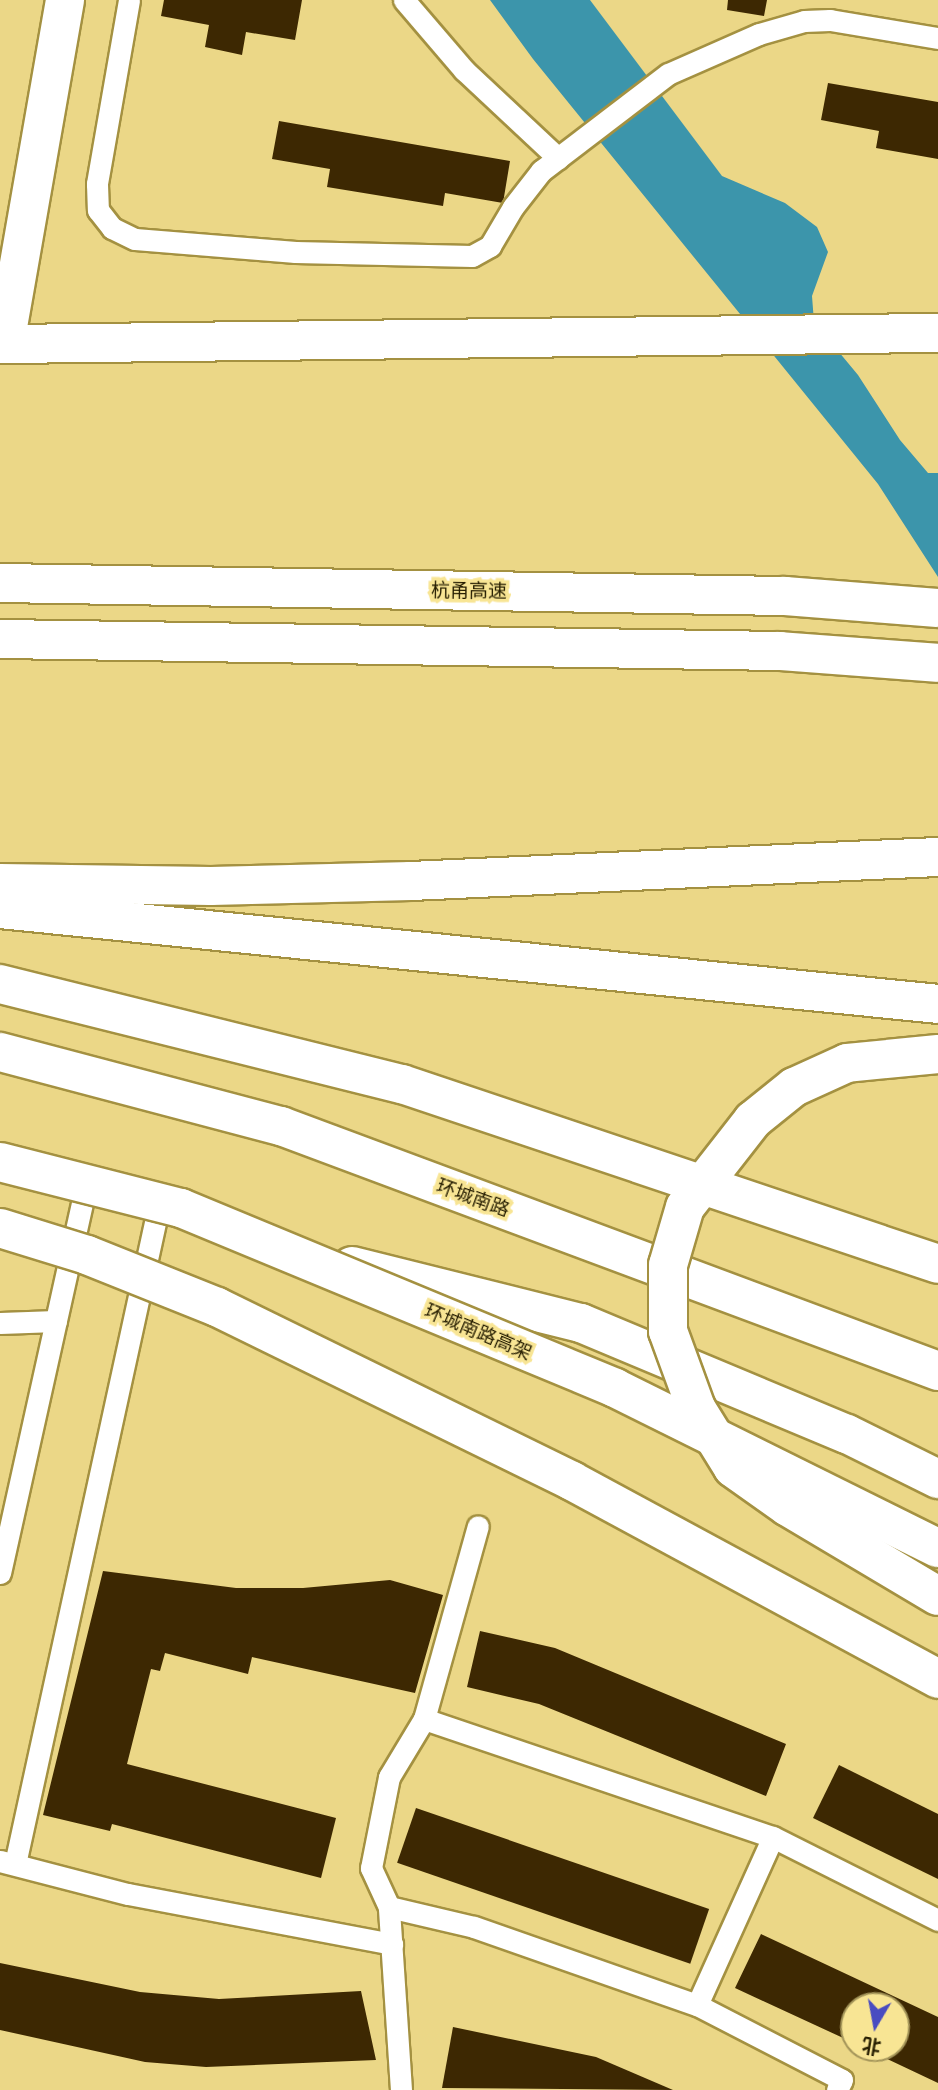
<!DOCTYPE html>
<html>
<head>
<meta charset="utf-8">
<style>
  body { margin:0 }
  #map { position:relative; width:938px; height:2090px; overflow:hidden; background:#ebd787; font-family:Cabin,"Noto Sans SC",sans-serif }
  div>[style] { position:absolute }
  .water>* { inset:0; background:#3c95ab }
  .building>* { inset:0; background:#3d2802; transform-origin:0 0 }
  .roads { filter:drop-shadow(2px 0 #a49141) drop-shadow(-2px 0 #a49141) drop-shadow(0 2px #a49141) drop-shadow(0 -2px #a49141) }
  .lane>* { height:21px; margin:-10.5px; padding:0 10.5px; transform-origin:10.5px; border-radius:10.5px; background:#fff }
  .street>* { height:38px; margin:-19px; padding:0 19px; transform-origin:19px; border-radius:19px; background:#fff }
  .primary>* { height:38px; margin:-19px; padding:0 19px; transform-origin:19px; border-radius:19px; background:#fff }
  .highway>* { height:38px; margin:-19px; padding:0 19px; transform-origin:19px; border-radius:19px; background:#fff }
  .bridges { filter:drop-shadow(2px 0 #a49141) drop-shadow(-2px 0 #a49141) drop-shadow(0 2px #a49141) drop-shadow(0 -2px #a49141) }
  .highway-bridge>* { height:38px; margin:-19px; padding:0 19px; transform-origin:19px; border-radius:19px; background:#fff }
  span { translate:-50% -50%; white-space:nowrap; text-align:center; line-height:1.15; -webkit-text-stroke:7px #f8e594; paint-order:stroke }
  .street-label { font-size:19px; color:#251d00 }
  .north { position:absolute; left:840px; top:1992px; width:70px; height:70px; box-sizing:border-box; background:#f8e594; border:2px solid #a49559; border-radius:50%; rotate:190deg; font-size:19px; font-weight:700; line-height:28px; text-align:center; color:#251d00 }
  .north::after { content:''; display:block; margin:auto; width:24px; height:32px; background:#494cc1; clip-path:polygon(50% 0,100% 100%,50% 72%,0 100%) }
</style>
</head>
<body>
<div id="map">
  <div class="water">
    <div style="clip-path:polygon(490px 0,590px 0,722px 176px,785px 203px,817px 227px,828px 252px,812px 296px,814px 322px,858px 375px,900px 440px,928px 473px,938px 473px,938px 577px,878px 484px,533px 59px)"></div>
  </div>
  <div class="building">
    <div style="clip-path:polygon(164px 0,302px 0,295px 40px,246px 32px,242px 55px,205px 47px,209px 25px,161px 16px)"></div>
    <div style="clip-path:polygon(728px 0,767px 0,764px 16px,727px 10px)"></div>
    <div style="clip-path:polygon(828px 83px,938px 102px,938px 159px,876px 148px,879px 131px,821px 120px)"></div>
    <div style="clip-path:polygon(279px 121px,510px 161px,503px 203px,445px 193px,443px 206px,327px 187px,330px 169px,272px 159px)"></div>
    <div style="clip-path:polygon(103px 1571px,236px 1588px,303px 1588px,390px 1580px,443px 1595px,415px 1693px,252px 1657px,248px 1674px,165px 1653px,160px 1671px,151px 1669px,127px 1764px,336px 1818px,321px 1878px,112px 1824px,110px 1831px,43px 1815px)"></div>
    <div style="clip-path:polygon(480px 1631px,555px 1648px,786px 1744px,766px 1796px,539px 1704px,467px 1687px)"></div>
    <div style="clip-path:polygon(839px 1765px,938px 1814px,938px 1879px,813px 1818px)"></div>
    <div style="left:416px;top:1808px;width:310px;height:58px;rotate:19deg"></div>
    <div style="clip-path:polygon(761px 1934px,938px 2017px,938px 2083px,864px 2048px,896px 2048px,896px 2006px,854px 2006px,854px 2043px,735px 1988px)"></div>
    <div style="clip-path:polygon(0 1963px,140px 1992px,219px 1999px,361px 1991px,376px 2060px,206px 2067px,145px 2062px,0 2030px)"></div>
    <div style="clip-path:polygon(453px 2027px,596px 2057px,673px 2090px,442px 2088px)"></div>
  </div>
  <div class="roads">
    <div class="lane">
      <div style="left:129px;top:0;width:187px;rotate:99.9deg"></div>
      <div style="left:97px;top:184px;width:26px;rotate:88deg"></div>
      <div style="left:98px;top:210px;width:23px;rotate:52deg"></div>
      <div style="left:112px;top:228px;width:25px;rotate:26deg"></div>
      <div style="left:135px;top:239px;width:161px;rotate:4.6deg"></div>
      <div style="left:295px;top:252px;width:177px;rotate:1.3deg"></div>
      <div style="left:472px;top:256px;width:21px;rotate:-29deg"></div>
      <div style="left:490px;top:246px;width:45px;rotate:-59.5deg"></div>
      <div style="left:513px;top:207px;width:46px;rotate:-52.1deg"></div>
      <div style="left:541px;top:171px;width:21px;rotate:-37deg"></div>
      <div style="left:558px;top:158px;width:138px;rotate:-37.4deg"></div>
      <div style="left:668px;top:74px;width:99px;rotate:-23.7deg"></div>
      <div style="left:759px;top:34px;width:47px;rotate:-16.1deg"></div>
      <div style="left:804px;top:21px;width:26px;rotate:-2deg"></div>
      <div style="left:830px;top:20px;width:109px;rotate:9.5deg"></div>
      <div style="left:404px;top:0;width:92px;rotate:49.4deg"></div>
      <div style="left:464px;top:70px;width:129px;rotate:43.1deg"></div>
      <div style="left:0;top:1323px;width:56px;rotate:-2deg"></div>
      <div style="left:0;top:1573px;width:382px;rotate:-77.5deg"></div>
      <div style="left:424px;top:1719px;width:368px;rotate:18.7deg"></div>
      <div style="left:773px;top:1837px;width:185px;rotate:26.7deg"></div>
      <div style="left:0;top:1861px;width:132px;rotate:14.5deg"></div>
      <div style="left:128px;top:1894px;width:269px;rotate:10.7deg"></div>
      <div style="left:15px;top:1864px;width:661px;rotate:-77.69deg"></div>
      <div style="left:389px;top:1907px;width:87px;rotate:13.2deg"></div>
      <div style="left:474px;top:1927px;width:236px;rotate:19.3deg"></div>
      <div style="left:697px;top:2005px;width:163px;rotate:27.3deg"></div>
      <div style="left:842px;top:2080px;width:11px;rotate:117deg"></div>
      <div style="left:697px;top:2005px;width:184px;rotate:-65.7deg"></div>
      <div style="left:401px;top:2090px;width:183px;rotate:-93.8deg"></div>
      <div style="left:389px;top:1907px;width:43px;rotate:-114.8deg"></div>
      <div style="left:371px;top:1868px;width:93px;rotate:-78.8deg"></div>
      <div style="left:389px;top:1777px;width:68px;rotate:-58.9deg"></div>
      <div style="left:424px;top:1719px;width:200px;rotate:-74.4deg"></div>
    </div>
    <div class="street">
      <div style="left:0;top:344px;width:5px"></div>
      <div style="left:5px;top:344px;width:349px;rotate:-80.1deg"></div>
      <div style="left:5px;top:344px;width:933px;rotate:-0.68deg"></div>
    </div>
    <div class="primary">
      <div style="left:0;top:1052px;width:291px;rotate:14.8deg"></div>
      <div style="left:281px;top:1126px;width:701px;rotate:20.45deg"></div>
      <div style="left:352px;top:1266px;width:236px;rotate:14deg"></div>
      <div style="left:581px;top:1323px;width:288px;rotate:22.7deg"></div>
      <div style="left:847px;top:1434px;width:102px;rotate:26.3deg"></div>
    </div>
    <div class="highway">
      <div style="left:0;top:583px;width:785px;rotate:0.95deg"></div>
      <div style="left:785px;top:596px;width:153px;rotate:4.5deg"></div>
      <div style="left:0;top:639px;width:780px;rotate:0.88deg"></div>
      <div style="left:780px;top:651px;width:158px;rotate:4.3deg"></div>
      <div style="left:0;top:883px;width:211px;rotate:0.8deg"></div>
      <div style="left:211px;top:886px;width:200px;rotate:-1.4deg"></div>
      <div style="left:411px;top:881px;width:528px;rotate:-2.61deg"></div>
      <div style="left:0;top:909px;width:943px;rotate:5.78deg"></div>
    </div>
  </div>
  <div class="bridges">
    <div class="highway-bridge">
      <div style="left:0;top:984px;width:414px;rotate:14deg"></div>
      <div style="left:402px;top:1084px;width:565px;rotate:18.56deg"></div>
      <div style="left:938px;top:1054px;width:91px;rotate:174.4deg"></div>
      <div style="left:847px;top:1063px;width:58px;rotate:155.6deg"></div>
      <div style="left:794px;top:1087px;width:53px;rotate:141.2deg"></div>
      <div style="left:753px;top:1120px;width:110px;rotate:128deg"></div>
      <div style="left:685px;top:1207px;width:60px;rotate:106.3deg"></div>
      <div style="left:668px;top:1265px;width:66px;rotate:90deg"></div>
      <div style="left:668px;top:1331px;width:82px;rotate:70deg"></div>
      <div style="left:696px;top:1408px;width:70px;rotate:58.3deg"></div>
      <div style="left:733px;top:1468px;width:67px;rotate:35.3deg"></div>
      <div style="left:788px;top:1507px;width:174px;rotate:30.7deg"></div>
      <div style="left:0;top:1162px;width:187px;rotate:14.3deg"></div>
      <div style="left:181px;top:1208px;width:470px;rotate:22.5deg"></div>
      <div style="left:615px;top:1388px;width:360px;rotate:26.4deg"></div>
      <div style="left:0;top:1228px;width:91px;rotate:17.2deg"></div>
      <div style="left:87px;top:1255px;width:140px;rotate:21.8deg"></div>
      <div style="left:217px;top:1307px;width:395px;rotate:26.1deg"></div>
      <div style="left:572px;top:1481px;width:416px;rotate:28.4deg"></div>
    </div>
  </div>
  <div class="street-label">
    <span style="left:469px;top:591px;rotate:1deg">杭甬高速</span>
    <span style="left:473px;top:1198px;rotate:20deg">环城南路</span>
    <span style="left:478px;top:1332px;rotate:23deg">环城南路高架</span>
  </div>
  <div class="north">北</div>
</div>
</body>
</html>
